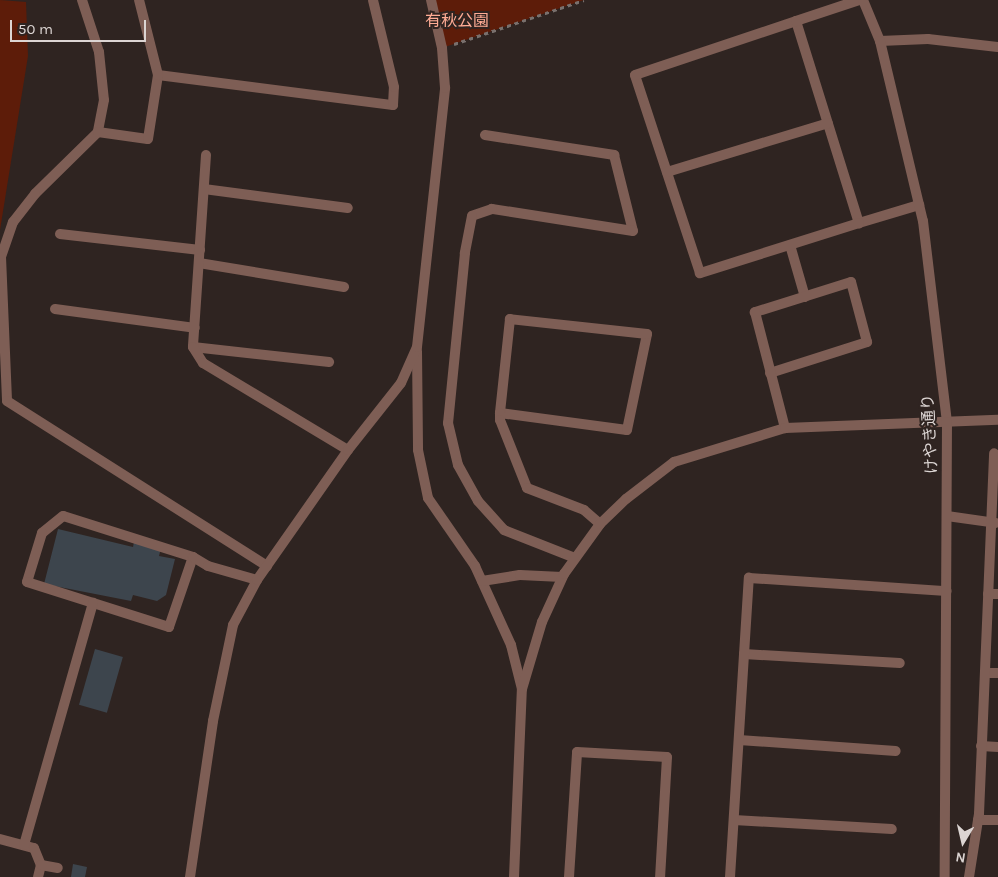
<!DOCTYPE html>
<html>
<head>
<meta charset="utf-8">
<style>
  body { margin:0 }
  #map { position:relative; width:998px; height:877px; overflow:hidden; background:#2f2421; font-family:Karla,"Noto Sans JP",sans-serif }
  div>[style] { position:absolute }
  .green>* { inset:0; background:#5d1c09 }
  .building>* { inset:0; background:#3d454d; transform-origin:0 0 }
  .path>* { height:3px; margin-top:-1.5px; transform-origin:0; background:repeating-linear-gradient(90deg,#79706d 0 4px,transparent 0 8px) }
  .service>* { height:10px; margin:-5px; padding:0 5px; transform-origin:5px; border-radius:5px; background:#7e5e55 }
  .minor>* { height:10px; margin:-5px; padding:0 5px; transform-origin:5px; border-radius:5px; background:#7e5e55 }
  .tertiary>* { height:10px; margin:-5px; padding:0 5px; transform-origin:5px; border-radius:5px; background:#7e5e55 }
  span { translate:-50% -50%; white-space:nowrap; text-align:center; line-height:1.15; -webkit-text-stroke:4px #2f2421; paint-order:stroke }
  .park-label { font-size:16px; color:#feab94 }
  .street-label { font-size:16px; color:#dcd5d3 }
  .north { position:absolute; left:938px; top:817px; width:50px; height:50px; -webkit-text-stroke:4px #2f2421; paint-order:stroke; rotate:189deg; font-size:14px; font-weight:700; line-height:20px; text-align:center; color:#dcd5d3 }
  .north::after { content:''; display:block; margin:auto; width:18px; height:22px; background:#dcd5d3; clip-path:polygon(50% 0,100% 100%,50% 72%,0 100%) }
  .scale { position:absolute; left:10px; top:20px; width:136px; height:22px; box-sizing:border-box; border:2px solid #dcd5d3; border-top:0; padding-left:6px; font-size:15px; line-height:18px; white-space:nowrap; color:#dcd5d3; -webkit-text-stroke:4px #2f2421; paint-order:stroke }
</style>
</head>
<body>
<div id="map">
  <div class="green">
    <div style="clip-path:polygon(0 0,26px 2px,28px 56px,0 230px)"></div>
    <div style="clip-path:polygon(430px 0,584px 0,442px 48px)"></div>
  </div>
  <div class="building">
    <div style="clip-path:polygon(58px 529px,133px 547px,134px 542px,161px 548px,159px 556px,175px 559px,166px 595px,157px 601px,133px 595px,131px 601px,44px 584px)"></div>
    <div style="left:95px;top:649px;width:29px;height:58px;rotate:16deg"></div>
    <div style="clip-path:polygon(73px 864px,87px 867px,85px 877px,71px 877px)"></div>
  </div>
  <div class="path">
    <div style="left:454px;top:44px;width:137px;rotate:-18.7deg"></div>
  </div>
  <div class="service">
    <div style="left:204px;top:189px;width:145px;rotate:7.5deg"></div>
    <div style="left:859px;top:223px;width:63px;rotate:-16.7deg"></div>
    <div style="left:60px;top:234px;width:141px;rotate:6.5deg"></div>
    <div style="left:790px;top:245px;width:54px;rotate:73.9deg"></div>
    <div style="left:199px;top:263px;width:147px;rotate:9.4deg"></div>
    <div style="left:55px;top:309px;width:141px;rotate:7.7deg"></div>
    <div style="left:193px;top:347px;width:137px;rotate:6.3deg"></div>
    <div style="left:193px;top:557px;width:136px;rotate:-162.5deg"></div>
    <div style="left:63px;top:516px;width:27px;rotate:141deg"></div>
    <div style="left:42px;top:533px;width:51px;rotate:107deg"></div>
    <div style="left:27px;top:582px;width:149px;rotate:17.6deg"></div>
    <div style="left:169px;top:627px;width:74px;rotate:-71.1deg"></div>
    <div style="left:193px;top:557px;width:17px;rotate:31deg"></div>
    <div style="left:208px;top:566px;width:51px;rotate:15.9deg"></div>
    <div style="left:0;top:839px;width:35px;rotate:15deg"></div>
    <div style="left:34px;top:848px;width:18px;rotate:68deg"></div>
    <div style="left:41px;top:865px;width:12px;rotate:104deg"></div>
    <div style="left:24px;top:845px;width:252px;rotate:-74.1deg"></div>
    <div style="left:41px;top:865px;width:17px;rotate:10deg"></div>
  </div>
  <div class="minor">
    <div style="left:82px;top:0;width:55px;rotate:71.9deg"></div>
    <div style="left:99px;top:52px;width:48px;rotate:84.1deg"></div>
    <div style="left:104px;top:100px;width:33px;rotate:101deg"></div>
    <div style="left:98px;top:132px;width:88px;rotate:135.5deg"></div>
    <div style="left:35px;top:194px;width:36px;rotate:128deg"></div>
    <div style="left:13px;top:222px;width:37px;rotate:109deg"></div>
    <div style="left:1px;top:257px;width:144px;rotate:87.6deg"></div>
    <div style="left:7px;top:401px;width:308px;rotate:32.4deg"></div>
    <div style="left:796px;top:21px;width:212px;rotate:72.7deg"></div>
    <div style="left:859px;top:223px;width:167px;rotate:162.5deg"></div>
    <div style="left:700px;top:273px;width:208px;rotate:-108.2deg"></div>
    <div style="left:635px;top:75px;width:170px;rotate:-18.5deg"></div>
    <div style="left:796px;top:21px;width:66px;rotate:-18.4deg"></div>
    <div style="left:880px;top:41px;width:48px;rotate:-2.4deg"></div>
    <div style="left:928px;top:39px;width:70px;rotate:6.5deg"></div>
    <div style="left:158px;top:75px;width:237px;rotate:7.3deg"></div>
    <div style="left:393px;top:105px;width:18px;rotate:-87deg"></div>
    <div style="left:394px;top:87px;width:89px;rotate:-103.6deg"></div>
    <div style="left:98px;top:132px;width:50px;rotate:8deg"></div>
    <div style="left:148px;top:139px;width:65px;rotate:-81.1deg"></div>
    <div style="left:158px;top:75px;width:77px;rotate:-104.2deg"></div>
    <div style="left:485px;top:135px;width:131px;rotate:8.8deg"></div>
    <div style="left:614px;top:155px;width:78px;rotate:76deg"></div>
    <div style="left:633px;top:231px;width:143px;rotate:-171.1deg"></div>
    <div style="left:492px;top:209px;width:21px;rotate:161deg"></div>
    <div style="left:472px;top:216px;width:38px;rotate:101deg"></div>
    <div style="left:465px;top:253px;width:171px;rotate:95.7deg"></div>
    <div style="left:448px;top:423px;width:43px;rotate:76.6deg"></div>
    <div style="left:458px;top:465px;width:41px;rotate:60.9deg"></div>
    <div style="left:478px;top:501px;width:39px;rotate:48deg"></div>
    <div style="left:504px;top:530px;width:76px;rotate:21.5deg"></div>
    <div style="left:206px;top:155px;width:192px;rotate:93.9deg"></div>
    <div style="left:193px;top:347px;width:19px;rotate:58deg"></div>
    <div style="left:203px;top:363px;width:169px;rotate:31deg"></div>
    <div style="left:667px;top:172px;width:168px;rotate:-16.9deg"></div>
    <div style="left:417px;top:351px;width:99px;rotate:89.4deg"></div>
    <div style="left:418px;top:450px;width:49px;rotate:78.2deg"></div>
    <div style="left:428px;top:498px;width:83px;rotate:55.3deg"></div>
    <div style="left:475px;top:566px;width:87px;rotate:65.5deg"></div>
    <div style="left:511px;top:645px;width:45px;rotate:76deg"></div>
    <div style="left:770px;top:373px;width:102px;rotate:-17.7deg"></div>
    <div style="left:867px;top:342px;width:62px;rotate:-104.9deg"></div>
    <div style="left:851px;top:282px;width:101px;rotate:162.6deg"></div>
    <div style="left:755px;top:312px;width:120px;rotate:75.5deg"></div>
    <div style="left:500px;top:413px;width:128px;rotate:7.6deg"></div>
    <div style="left:627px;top:430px;width:98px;rotate:-78.2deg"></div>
    <div style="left:647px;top:334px;width:138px;rotate:-173.8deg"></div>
    <div style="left:510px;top:319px;width:95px;rotate:96.1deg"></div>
    <div style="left:500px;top:413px;width:7px;rotate:90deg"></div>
    <div style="left:500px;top:420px;width:73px;rotate:68.3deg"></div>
    <div style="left:527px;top:488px;width:61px;rotate:21.1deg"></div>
    <div style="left:584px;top:510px;width:21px;rotate:41deg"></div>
    <div style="left:947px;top:516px;width:49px;rotate:8.1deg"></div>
    <div style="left:482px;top:581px;width:38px;rotate:-9deg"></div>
    <div style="left:520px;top:575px;width:42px;rotate:2.7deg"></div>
    <div style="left:988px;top:594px;width:10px"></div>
    <div style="left:744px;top:654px;width:156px;rotate:3.3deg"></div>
    <div style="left:985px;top:673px;width:13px"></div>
    <div style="left:739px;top:740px;width:157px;rotate:4deg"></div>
    <div style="left:981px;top:746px;width:17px;rotate:3deg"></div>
    <div style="left:734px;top:820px;width:158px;rotate:3.3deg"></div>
    <div style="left:978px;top:820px;width:20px"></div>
    <div style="left:190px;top:877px;width:158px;rotate:-81.6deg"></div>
    <div style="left:213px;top:721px;width:98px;rotate:-78.2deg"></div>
    <div style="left:233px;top:625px;width:51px;rotate:-61.9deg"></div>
    <div style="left:257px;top:580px;width:159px;rotate:-55deg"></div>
    <div style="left:348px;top:450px;width:85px;rotate:-51.7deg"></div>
    <div style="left:401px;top:383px;width:39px;rotate:-66deg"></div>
    <div style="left:417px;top:347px;width:261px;rotate:-83.8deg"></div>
    <div style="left:445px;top:88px;width:40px;rotate:-94.3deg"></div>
    <div style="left:442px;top:48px;width:49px;rotate:-102.9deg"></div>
    <div style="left:514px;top:877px;width:188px;rotate:-87.6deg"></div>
    <div style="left:522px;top:689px;width:70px;rotate:-73.4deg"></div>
    <div style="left:542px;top:622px;width:53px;rotate:-65.4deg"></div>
    <div style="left:564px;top:574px;width:62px;rotate:-54.2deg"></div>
    <div style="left:600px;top:524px;width:36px;rotate:-44deg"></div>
    <div style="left:626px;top:499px;width:61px;rotate:-37.6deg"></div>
    <div style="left:674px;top:462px;width:116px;rotate:-17deg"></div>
    <div style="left:785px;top:428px;width:213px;rotate:-2.2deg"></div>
    <div style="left:569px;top:877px;width:125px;rotate:-86.3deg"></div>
    <div style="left:577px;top:752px;width:90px;rotate:3.2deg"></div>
    <div style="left:667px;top:757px;width:120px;rotate:93.3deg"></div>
    <div style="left:730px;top:877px;width:300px;rotate:-86.4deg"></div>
    <div style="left:749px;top:578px;width:198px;rotate:3.8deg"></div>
    <div style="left:969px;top:877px;width:64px;rotate:-81deg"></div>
    <div style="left:979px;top:814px;width:361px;rotate:-87.6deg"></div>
  </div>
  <div class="tertiary">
    <div style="left:863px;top:0;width:44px;rotate:67.5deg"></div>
    <div style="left:880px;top:41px;width:185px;rotate:76.6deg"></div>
    <div style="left:923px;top:221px;width:202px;rotate:83.2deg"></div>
    <div style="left:947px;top:422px;width:455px;rotate:90.3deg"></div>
  </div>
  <div class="park-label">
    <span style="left:457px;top:21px">有秋公園</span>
  </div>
  <div class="street-label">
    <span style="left:930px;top:434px;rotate:-93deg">けやき通り</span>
  </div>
  <div class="north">N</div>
  <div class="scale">50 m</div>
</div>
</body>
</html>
